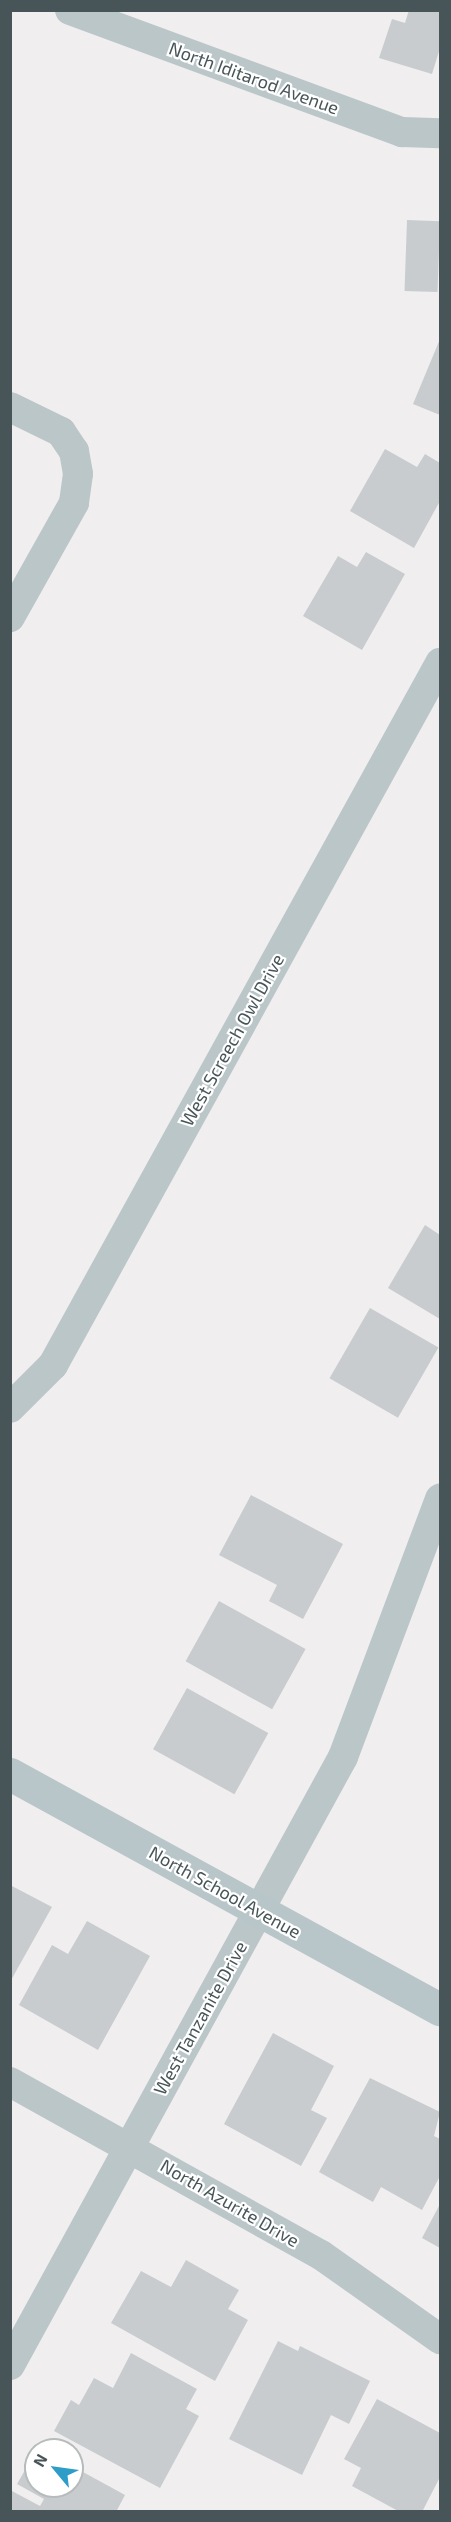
<!DOCTYPE html>
<html>
<head>
<meta charset="utf-8">
<style>
  body { margin:0 }
  #map { position:relative; width:451px; height:2522px; overflow:hidden; background:#f0eeee; font-family:"Exo 2",sans-serif }
  div>[style] { position:absolute }
  .building>* { inset:0; background:#c8cccf; transform-origin:0 0 }
  .street>* { height:30px; margin:-15px; padding:0 15px; transform-origin:15px; border-radius:15px; background:#bac6c8 }
  .secondary>* { height:33px; margin:-16.5px; padding:0 16.5px; transform-origin:16.5px; border-radius:16.5px; background:#b8c6ca }
  span { translate:-50% -50%; white-space:nowrap; text-align:center; line-height:1.15; -webkit-text-stroke:4.5px #fff; paint-order:stroke }
  .street-label { font-size:18px; color:#485558 }
  .frame { position:absolute; inset:0; border:12px solid #485558; pointer-events:none }
  .north { position:absolute; left:24px; top:2438px; width:60px; height:60px; box-sizing:border-box; background:#fff; border:2px solid #b6bbbc; border-radius:50%; rotate:299deg; font-size:16px; font-weight:700; line-height:24px; text-align:center; color:#485558 }
  .north::after { content:''; display:block; margin:auto; width:21px; height:27px; background:#2e9ec9; clip-path:polygon(50% 0,100% 100%,50% 72%,0 100%) }
</style>
</head>
<body>
<div id="map">
  <div class="building">
    <div style="clip-path:polygon(409px 10px,440px 10px,440px 48px,432px 74px,379px 58px,392px 19px,405px 23px)"></div>
    <div style="left:407px;top:220px;width:33px;height:71px;rotate:2deg"></div>
    <div style="clip-path:polygon(440px 339px,440px 415px,413px 404px)"></div>
    <div style="clip-path:polygon(385px 449px,417px 467px,425px 454px,440px 463px,440px 501px,414px 548px,350px 511px)"></div>
    <div style="clip-path:polygon(366px 552px,405px 574px,362px 650px,303px 616px,338px 556px,357px 567px)"></div>
    <div style="clip-path:polygon(425px 1225px,440px 1235px,440px 1319px,388px 1288px)"></div>
    <div style="left:370px;top:1308px;width:79px;height:81px;rotate:30deg"></div>
    <div style="clip-path:polygon(251px 1495px,343px 1544px,303px 1619px,269px 1601px,277px 1585px,219px 1555px)"></div>
    <div style="left:219px;top:1601px;width:99px;height:69px;rotate:29deg"></div>
    <div style="left:187px;top:1688px;width:93px;height:70px;rotate:29deg"></div>
    <div style="clip-path:polygon(10px 1885px,52px 1907px,10px 1982px)"></div>
    <div style="clip-path:polygon(87px 1921px,150px 1956px,98px 2050px,19px 2005px,52px 1945px,68px 1954px)"></div>
    <div style="clip-path:polygon(273px 2033px,334px 2066px,311px 2110px,327px 2118px,301px 2166px,224px 2124px)"></div>
    <div style="clip-path:polygon(370px 2078px,440px 2112px,434px 2136px,440px 2139px,440px 2176px,422px 2210px,381px 2187px,373px 2202px,319px 2172px)"></div>
    <div style="clip-path:polygon(440px 2204px,440px 2248px,422px 2238px)"></div>
    <div style="clip-path:polygon(186px 2260px,239px 2290px,228px 2309px,248px 2320px,215px 2381px,111px 2323px,141px 2271px,171px 2287px)"></div>
    <div style="clip-path:polygon(278px 2341px,298px 2351px,300px 2346px,370px 2381px,349px 2424px,331px 2415px,302px 2475px,229px 2439px)"></div>
    <div style="clip-path:polygon(131px 2353px,197px 2389px,186px 2409px,199px 2416px,160px 2488px,54px 2431px,71px 2400px,79px 2405px,94px 2378px,113px 2388px)"></div>
    <div style="clip-path:polygon(377px 2399px,440px 2433px,440px 2477px,422px 2512px,400px 2512px,352px 2486px,361px 2468px,344px 2459px)"></div>
    <div style="clip-path:polygon(36px 2451px,36px 2486px,72px 2486px,72px 2466px,125px 2495px,116px 2512px,10px 2512px,10px 2490px,40px 2506px,44px 2499px,17px 2484px)"></div>
  </div>
  <div class="street">
    <div style="left:70px;top:10px;width:354px;rotate:20.2deg"></div>
    <div style="left:402px;top:132px;width:38px;rotate:2deg"></div>
    <div style="left:10px;top:407px;width:57px;rotate:26.1deg"></div>
    <div style="left:61px;top:432px;width:23px;rotate:56deg"></div>
    <div style="left:74px;top:451px;width:23px;rotate:80deg"></div>
    <div style="left:78px;top:474px;width:29px;rotate:98deg"></div>
    <div style="left:74px;top:503px;width:131px;rotate:119.3deg"></div>
    <div style="left:10px;top:1408px;width:61px;rotate:-45deg"></div>
    <div style="left:53px;top:1365px;width:802px;rotate:-61.13deg"></div>
    <div style="left:10px;top:2082px;width:356px;rotate:29.1deg"></div>
    <div style="left:321px;top:2255px;width:146px;rotate:35.2deg"></div>
    <div style="left:10px;top:2365px;width:693px;rotate:-61.29deg"></div>
    <div style="left:343px;top:1757px;width:276px;rotate:-69.4deg"></div>
  </div>
  <div class="secondary">
    <div style="left:10px;top:1774px;width:490px;rotate:28.7deg"></div>
  </div>
  <div class="street-label">
    <span style="left:254px;top:78px;rotate:20deg">North Iditarod Avenue</span>
    <span style="left:232px;top:1040px;rotate:-61deg">West Screech Owl Drive</span>
    <span style="left:225px;top:1892px;rotate:29deg">North School Avenue</span>
    <span style="left:200px;top:2018px;rotate:-61deg">West Tanzanite Drive</span>
    <span style="left:230px;top:2203px;rotate:30deg">North Azurite Drive</span>
  </div>
  <div class="frame"></div>
  <div class="north">N</div>
</div>
</body>
</html>
